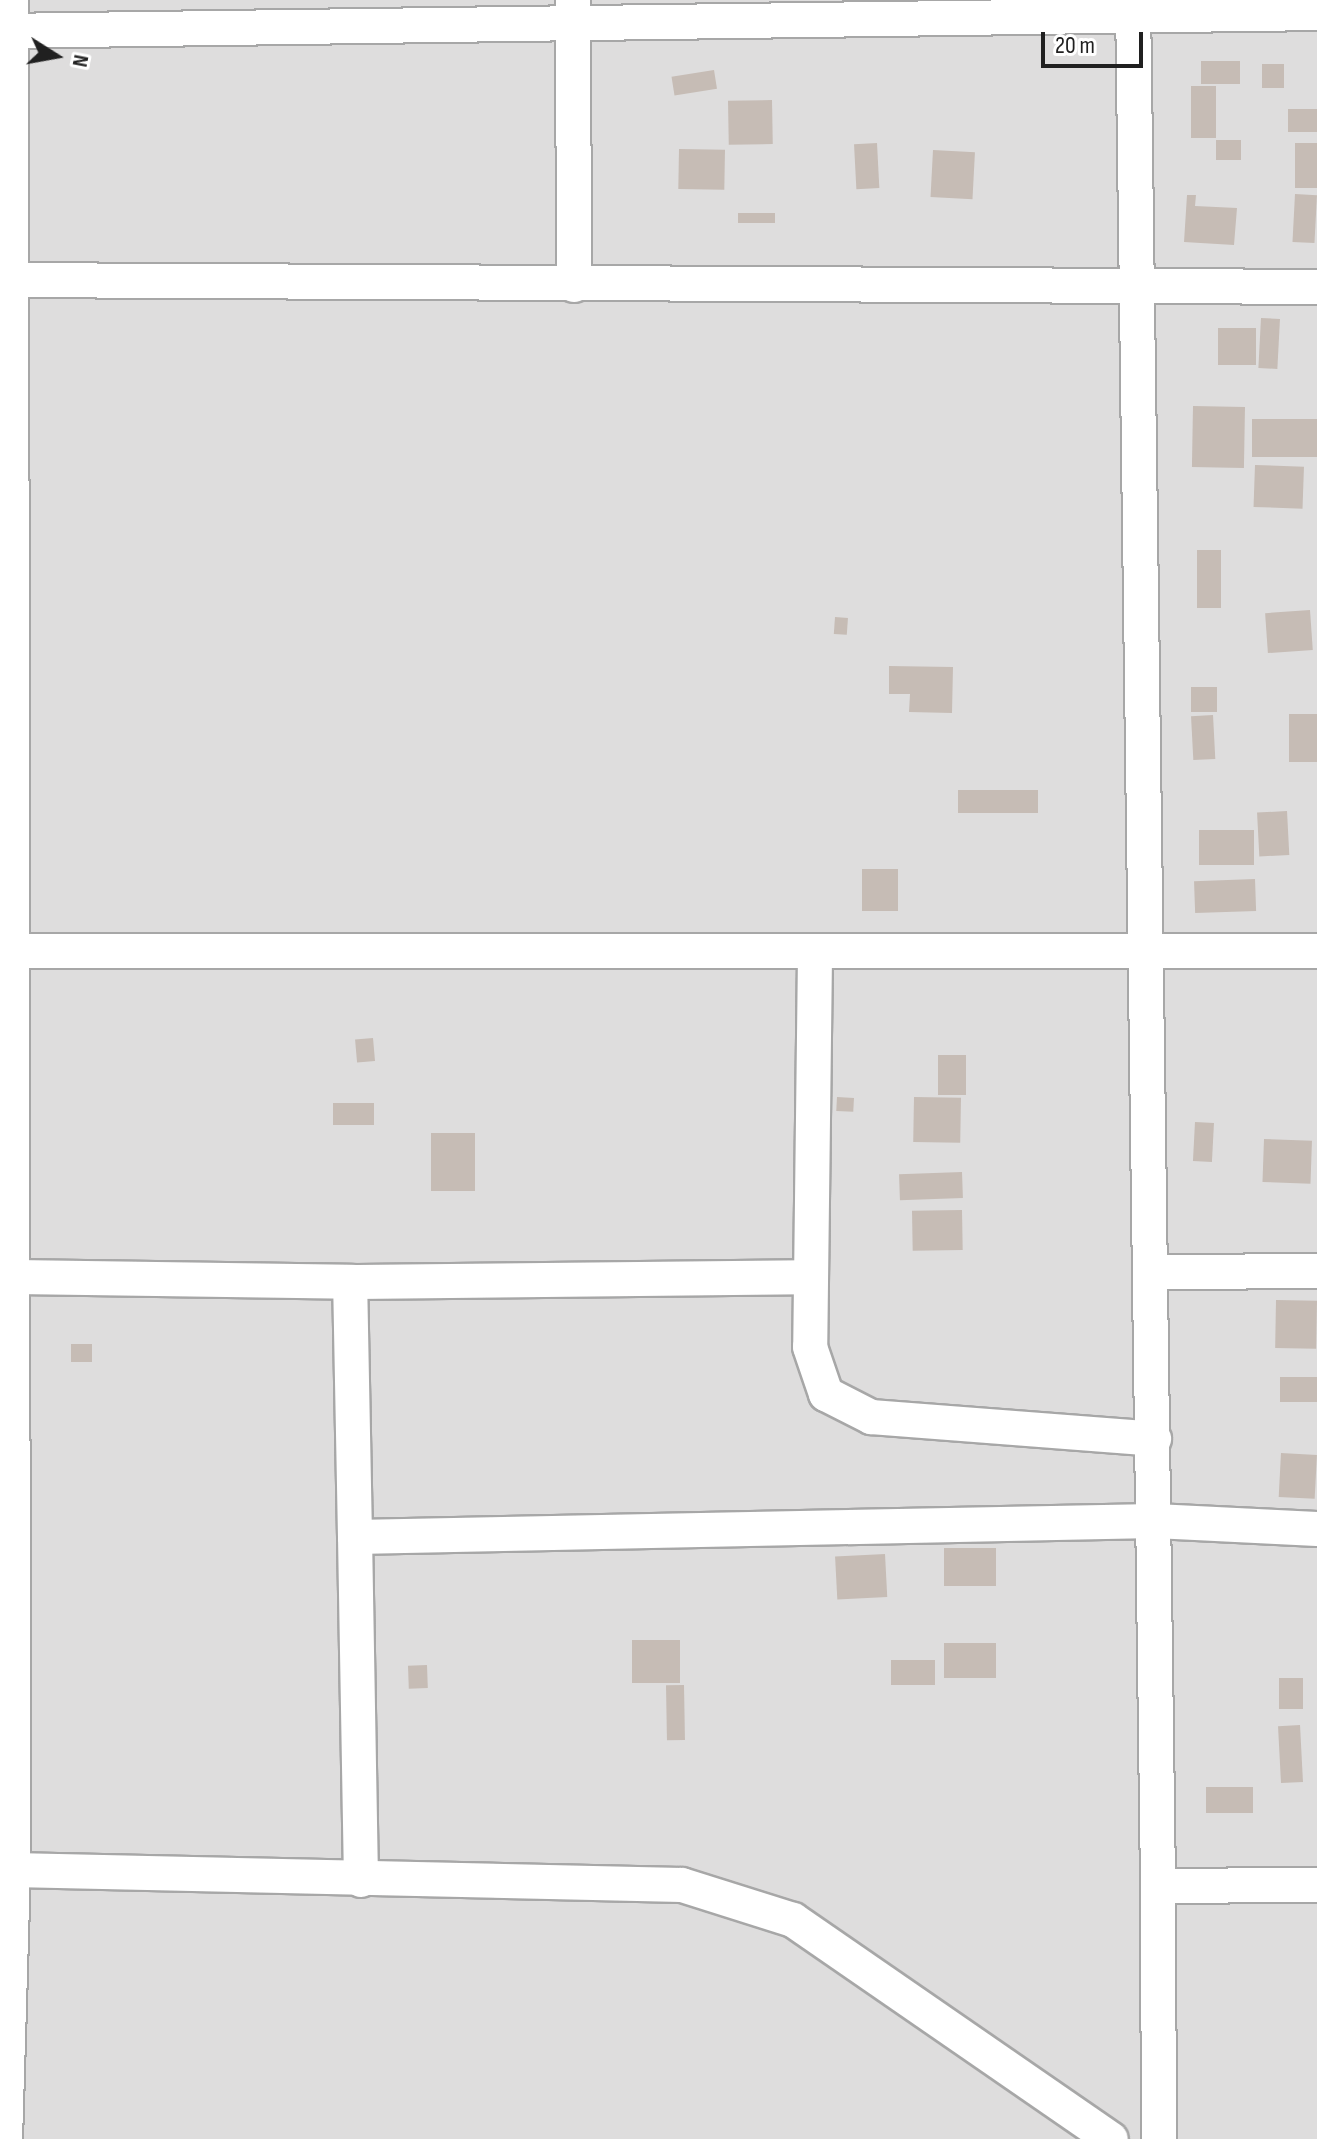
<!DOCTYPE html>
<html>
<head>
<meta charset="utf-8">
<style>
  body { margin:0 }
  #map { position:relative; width:1317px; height:2139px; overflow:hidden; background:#f1ede6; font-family:"Sofia Sans Condensed",sans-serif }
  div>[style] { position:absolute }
  .residential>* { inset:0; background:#dedddd; transform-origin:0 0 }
  .building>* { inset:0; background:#c6bcb5; transform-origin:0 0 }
  .roads { filter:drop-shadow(2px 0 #a7a7a7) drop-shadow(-2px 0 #a7a7a7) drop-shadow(0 2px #a7a7a7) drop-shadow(0 -2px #a7a7a7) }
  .minor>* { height:34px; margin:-17px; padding:0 17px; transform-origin:17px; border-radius:17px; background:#fff }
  span { translate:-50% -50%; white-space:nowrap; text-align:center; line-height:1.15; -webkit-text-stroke:6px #fff; paint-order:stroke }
  .north { position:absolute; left:16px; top:16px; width:80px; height:80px; -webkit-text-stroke:6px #fff; paint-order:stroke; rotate:101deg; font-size:22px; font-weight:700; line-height:32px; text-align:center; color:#202020 }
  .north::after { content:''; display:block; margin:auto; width:28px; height:36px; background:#202020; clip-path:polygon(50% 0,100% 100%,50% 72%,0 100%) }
  .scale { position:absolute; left:1041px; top:32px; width:102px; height:36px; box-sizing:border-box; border:4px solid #202020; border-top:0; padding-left:10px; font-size:24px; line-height:28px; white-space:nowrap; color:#202020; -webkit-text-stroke:6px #fff; paint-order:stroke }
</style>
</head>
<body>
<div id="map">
  <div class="residential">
    <div style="left:0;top:0;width:1317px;height:2139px"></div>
  </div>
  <div class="building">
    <div style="left:1201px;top:61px;width:39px;height:23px"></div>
    <div style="left:1262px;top:64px;width:22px;height:24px"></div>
    <div style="left:714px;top:70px;width:19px;height:43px;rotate:81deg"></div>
    <div style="left:1191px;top:86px;width:25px;height:52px"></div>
    <div style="left:772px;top:100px;width:44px;height:44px;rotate:89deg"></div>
    <div style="left:1317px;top:109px;width:23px;height:29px;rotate:90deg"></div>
    <div style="left:1216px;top:140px;width:25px;height:20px"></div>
    <div style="left:877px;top:143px;width:45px;height:23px;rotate:87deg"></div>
    <div style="left:1295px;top:143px;width:22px;height:45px"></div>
    <div style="left:679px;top:149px;width:46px;height:40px;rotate:1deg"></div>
    <div style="left:933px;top:150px;width:42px;height:47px;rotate:3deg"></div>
    <div style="left:1295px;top:194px;width:22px;height:48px;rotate:3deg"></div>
    <div style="clip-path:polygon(1187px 195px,1196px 195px,1195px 206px,1237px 208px,1234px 245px,1184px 242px)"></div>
    <div style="left:775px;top:213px;width:10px;height:37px;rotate:90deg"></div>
    <div style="left:1261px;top:318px;width:19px;height:50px;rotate:3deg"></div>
    <div style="left:1218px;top:328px;width:38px;height:37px"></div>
    <div style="left:1193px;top:406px;width:52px;height:61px;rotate:1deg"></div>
    <div style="left:1317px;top:419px;width:38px;height:65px;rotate:90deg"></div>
    <div style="left:1255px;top:465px;width:49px;height:42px;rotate:2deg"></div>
    <div style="left:1197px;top:550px;width:24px;height:58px"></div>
    <div style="left:1310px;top:610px;width:40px;height:45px;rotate:86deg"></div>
    <div style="left:835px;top:617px;width:13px;height:17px;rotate:4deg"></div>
    <div style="clip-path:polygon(889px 666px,953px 667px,952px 713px,909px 712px,910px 694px,889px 694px)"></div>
    <div style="left:1191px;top:687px;width:26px;height:25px"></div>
    <div style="left:1317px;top:714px;width:48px;height:28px;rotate:90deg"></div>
    <div style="left:1213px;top:715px;width:44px;height:22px;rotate:87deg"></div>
    <div style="left:1038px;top:790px;width:23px;height:80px;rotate:90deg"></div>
    <div style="left:1287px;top:811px;width:44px;height:30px;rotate:87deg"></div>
    <div style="left:1254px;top:830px;width:35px;height:55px;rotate:90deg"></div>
    <div style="left:862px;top:869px;width:36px;height:42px"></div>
    <div style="left:1255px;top:879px;width:32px;height:61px;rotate:88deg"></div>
    <div style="left:373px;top:1038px;width:23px;height:18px;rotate:85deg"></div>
    <div style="left:938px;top:1055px;width:28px;height:40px"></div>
    <div style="left:837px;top:1097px;width:17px;height:14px;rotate:3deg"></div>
    <div style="left:914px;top:1097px;width:47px;height:45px;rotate:1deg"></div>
    <div style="left:333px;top:1103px;width:41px;height:22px"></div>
    <div style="left:1195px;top:1122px;width:19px;height:39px;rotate:3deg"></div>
    <div style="left:431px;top:1133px;width:44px;height:58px"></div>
    <div style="left:1264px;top:1139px;width:48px;height:43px;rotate:2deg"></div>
    <div style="left:962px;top:1172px;width:26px;height:63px;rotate:88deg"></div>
    <div style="left:962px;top:1210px;width:40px;height:50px;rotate:89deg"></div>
    <div style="left:1276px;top:1300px;width:41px;height:48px;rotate:1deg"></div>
    <div style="left:71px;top:1344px;width:21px;height:18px"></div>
    <div style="left:1317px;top:1377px;width:25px;height:37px;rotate:90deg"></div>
    <div style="left:1281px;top:1453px;width:36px;height:44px;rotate:3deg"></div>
    <div style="left:944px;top:1548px;width:52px;height:38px"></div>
    <div style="left:885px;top:1554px;width:43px;height:50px;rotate:87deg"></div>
    <div style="left:680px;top:1640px;width:43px;height:48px;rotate:90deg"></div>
    <div style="left:944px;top:1643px;width:52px;height:35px"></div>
    <div style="left:935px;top:1660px;width:25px;height:44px;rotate:90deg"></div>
    <div style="left:427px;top:1665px;width:23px;height:19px;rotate:88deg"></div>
    <div style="left:1303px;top:1678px;width:31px;height:24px;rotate:90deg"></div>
    <div style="left:684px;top:1685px;width:55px;height:18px;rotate:89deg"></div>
    <div style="left:1300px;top:1725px;width:57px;height:22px;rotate:87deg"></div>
    <div style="left:1206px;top:1787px;width:47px;height:26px"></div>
  </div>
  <div class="roads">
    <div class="minor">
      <div style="left:11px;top:0;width:1870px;rotate:89.94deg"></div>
      <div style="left:13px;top:1870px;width:669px;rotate:1.28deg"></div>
      <div style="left:682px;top:1885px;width:116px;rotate:17.5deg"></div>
      <div style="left:793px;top:1920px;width:386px;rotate:34.6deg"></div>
      <div style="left:573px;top:0;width:285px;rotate:89.8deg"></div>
      <div style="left:1133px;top:0;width:1886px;rotate:89.24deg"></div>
      <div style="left:1158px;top:1886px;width:159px;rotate:-0.4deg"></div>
      <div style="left:0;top:31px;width:1317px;rotate:-0.78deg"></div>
      <div style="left:0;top:280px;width:1317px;rotate:0.3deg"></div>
      <div style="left:0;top:951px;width:1317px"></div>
      <div style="left:815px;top:955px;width:392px;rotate:90.7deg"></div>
      <div style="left:810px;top:1347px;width:50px;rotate:71.2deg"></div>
      <div style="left:826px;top:1394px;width:51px;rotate:27.1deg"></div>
      <div style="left:871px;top:1417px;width:284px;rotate:4.4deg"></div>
      <div style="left:1152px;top:1272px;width:165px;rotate:-0.3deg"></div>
      <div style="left:12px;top:1277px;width:338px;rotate:0.8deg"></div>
      <div style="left:355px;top:1537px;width:255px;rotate:-91.1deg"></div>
      <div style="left:350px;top:1282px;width:460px;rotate:-0.6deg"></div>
      <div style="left:0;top:1870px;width:13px"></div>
      <div style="left:13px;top:1870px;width:269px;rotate:91.7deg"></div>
      <div style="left:361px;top:1880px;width:343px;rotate:-91deg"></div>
      <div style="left:355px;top:1537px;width:800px;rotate:-1.15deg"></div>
      <div style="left:1155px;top:1521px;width:162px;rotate:2.8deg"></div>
      <div style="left:1158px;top:1886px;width:253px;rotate:89.8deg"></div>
    </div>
  </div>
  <div class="north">N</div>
  <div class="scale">20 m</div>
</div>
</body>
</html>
